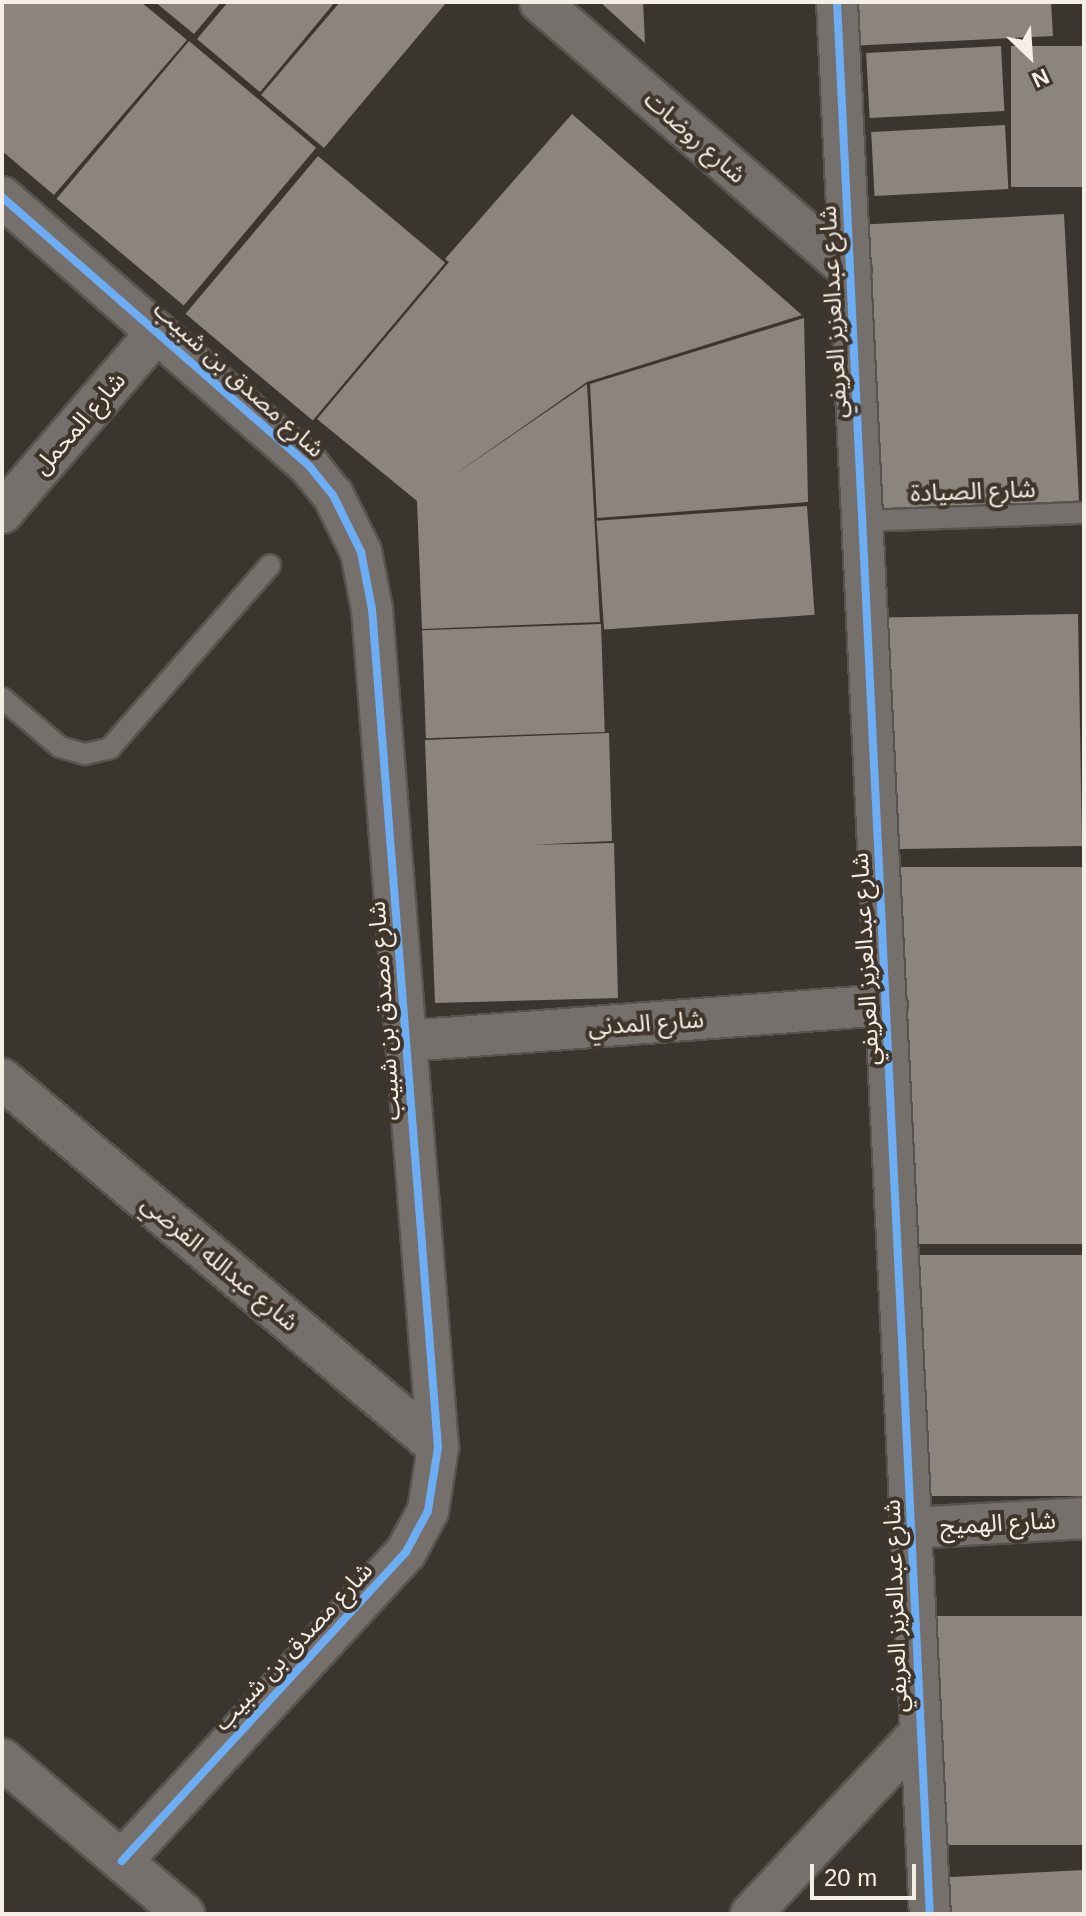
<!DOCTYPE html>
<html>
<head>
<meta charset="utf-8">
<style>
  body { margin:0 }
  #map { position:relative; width:1086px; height:1916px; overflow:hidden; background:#3b3530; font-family:Helvetica,"Noto Sans Arabic",sans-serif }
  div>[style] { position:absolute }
  .building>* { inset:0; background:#8b857d; transform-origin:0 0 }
  .roads { filter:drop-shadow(2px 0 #58544f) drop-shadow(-2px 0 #58544f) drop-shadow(0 2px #58544f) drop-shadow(0 -2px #58544f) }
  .service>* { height:20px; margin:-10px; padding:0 10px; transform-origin:10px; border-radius:10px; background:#76706c }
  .minor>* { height:40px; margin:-20px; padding:0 20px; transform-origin:20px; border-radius:20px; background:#76706c }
  .cycleway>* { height:8px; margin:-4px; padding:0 4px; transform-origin:4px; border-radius:4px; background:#6dadf4 }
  span { translate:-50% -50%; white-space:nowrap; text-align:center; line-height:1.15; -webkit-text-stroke:8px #40352b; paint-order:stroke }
  .street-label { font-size:24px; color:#f5eee7 }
  .frame { position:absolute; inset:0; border:4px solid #f5eee7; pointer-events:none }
  .north { position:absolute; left:990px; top:16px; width:80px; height:80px; -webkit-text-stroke:6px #40352b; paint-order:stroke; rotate:155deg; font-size:22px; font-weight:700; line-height:32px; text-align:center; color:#f5eee7 }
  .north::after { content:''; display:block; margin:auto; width:28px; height:36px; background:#f5eee7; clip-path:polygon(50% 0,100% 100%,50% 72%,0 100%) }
  .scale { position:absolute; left:810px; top:1864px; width:106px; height:36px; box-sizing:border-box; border:4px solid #f5eee7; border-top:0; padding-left:10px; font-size:24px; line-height:28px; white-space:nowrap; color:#f5eee7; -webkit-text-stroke:6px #40352b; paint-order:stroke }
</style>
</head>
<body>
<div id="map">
  <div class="building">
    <div style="clip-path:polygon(2px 2px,141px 2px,187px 40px,54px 195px,2px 151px)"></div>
    <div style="clip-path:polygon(155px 2px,221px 2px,194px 34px)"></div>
    <div style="clip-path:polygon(228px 2px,335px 2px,260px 92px,197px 39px)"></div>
    <div style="clip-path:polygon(340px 2px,446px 3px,324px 148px,261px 95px)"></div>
    <div style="clip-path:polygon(600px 2px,643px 2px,645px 43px)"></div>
    <div style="clip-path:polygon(845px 2px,1051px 2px,1053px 36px,848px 46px)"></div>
    <div style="left:189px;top:41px;width:166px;height:206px;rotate:40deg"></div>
    <div style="left:1001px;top:46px;width:65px;height:135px;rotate:87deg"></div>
    <div style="left:1084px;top:46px;width:141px;height:73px;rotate:90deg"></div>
    <div style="clip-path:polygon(572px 114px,802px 315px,587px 382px,451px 477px,587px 384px,600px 622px,422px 629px,417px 501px,317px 419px,449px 262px,445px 259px)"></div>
    <div style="left:1005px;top:125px;width:64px;height:134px;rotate:87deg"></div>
    <div style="left:318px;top:156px;width:166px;height:206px;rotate:40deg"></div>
    <div style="left:1064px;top:214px;width:287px;height:209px;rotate:87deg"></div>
    <div style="clip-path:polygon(804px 318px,808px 502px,597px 518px,590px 384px)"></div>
    <div style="left:807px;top:506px;width:109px;height:211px;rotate:86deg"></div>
    <div style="left:1078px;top:614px;width:232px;height:195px;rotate:89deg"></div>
    <div style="left:601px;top:624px;width:108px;height:179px;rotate:88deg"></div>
    <div style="clip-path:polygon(609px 733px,612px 841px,530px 845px,614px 843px,618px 998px,435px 1003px,425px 740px)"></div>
    <div style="left:1084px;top:867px;width:377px;height:187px;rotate:90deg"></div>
    <div style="left:1084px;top:1255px;width:241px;height:164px;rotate:90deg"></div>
    <div style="left:1084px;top:1616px;width:229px;height:154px;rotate:90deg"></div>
    <div style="clip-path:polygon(1084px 1870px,1084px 1914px,934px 1914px,932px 1878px)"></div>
  </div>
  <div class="roads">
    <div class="service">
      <div style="left:864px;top:521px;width:220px;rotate:-2.1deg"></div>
      <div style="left:2px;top:698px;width:76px;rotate:40.2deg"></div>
      <div style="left:60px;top:747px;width:26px;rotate:16deg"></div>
      <div style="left:85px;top:754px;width:26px;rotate:-13deg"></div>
      <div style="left:110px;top:748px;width:243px;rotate:-48.8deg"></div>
    </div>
    <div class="minor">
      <div style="left:540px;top:2px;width:411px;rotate:40.9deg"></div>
      <div style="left:837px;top:2px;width:1914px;rotate:87.22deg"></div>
      <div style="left:2px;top:197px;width:410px;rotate:41.2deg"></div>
      <div style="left:310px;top:467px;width:36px;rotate:51deg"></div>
      <div style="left:333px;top:495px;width:64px;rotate:63.8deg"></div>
      <div style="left:361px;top:552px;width:58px;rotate:79.1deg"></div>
      <div style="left:372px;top:609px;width:841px;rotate:85.5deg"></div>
      <div style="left:438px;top:1447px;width:65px;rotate:98.9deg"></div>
      <div style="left:428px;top:1511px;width:47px;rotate:118.2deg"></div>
      <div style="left:406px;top:1552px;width:420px;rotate:132.6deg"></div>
      <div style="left:2px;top:513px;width:238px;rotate:-49.4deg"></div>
      <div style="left:406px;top:1041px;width:482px;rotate:-4.3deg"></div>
      <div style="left:2px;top:1079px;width:571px;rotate:40.17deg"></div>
      <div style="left:912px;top:1528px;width:172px;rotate:-3.3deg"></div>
      <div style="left:2px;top:1759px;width:239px;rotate:40.4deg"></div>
      <div style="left:751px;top:1914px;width:249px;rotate:-47deg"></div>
    </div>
  </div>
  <div class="cycleway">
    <div style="left:837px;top:2px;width:1914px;rotate:87.22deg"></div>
    <div style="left:2px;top:197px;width:410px;rotate:41.2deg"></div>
    <div style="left:310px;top:467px;width:36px;rotate:51deg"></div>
    <div style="left:333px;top:495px;width:64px;rotate:63.8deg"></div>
    <div style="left:361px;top:552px;width:58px;rotate:79.1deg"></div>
    <div style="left:372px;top:609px;width:841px;rotate:85.5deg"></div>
    <div style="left:438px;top:1447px;width:65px;rotate:98.9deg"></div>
    <div style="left:428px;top:1511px;width:47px;rotate:118.2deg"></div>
    <div style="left:406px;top:1552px;width:420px;rotate:132.6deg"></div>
  </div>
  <div class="street-label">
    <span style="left:695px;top:137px;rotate:41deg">شارع روضات</span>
    <span style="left:833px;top:312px;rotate:-93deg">شارع عبدالعزيز العريفي</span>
    <span style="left:239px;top:379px;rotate:42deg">شارع مصدق بن شبيب</span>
    <span style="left:79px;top:423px;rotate:-49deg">شارع المحمل</span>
    <span style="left:973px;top:491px;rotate:-2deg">شارع الصيادة</span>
    <span style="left:865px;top:959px;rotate:-93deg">شارع عبدالعزيز العريفي</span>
    <span style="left:384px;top:1011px;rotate:-94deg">شارع مصدق بن شبيب</span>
    <span style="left:646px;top:1023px;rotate:-4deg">شارع المدني</span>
    <span style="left:220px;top:1263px;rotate:40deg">شارع عبدالله الفرضي</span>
    <span style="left:998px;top:1523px;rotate:-3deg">شارع الهميج</span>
    <span style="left:895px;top:1606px;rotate:-92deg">شارع عبدالعزيز العريفي</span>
    <span style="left:293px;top:1646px;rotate:-47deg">شارع مصدق بن شبيب</span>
  </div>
  <div class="frame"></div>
  <div class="north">N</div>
  <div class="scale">20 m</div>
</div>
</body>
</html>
